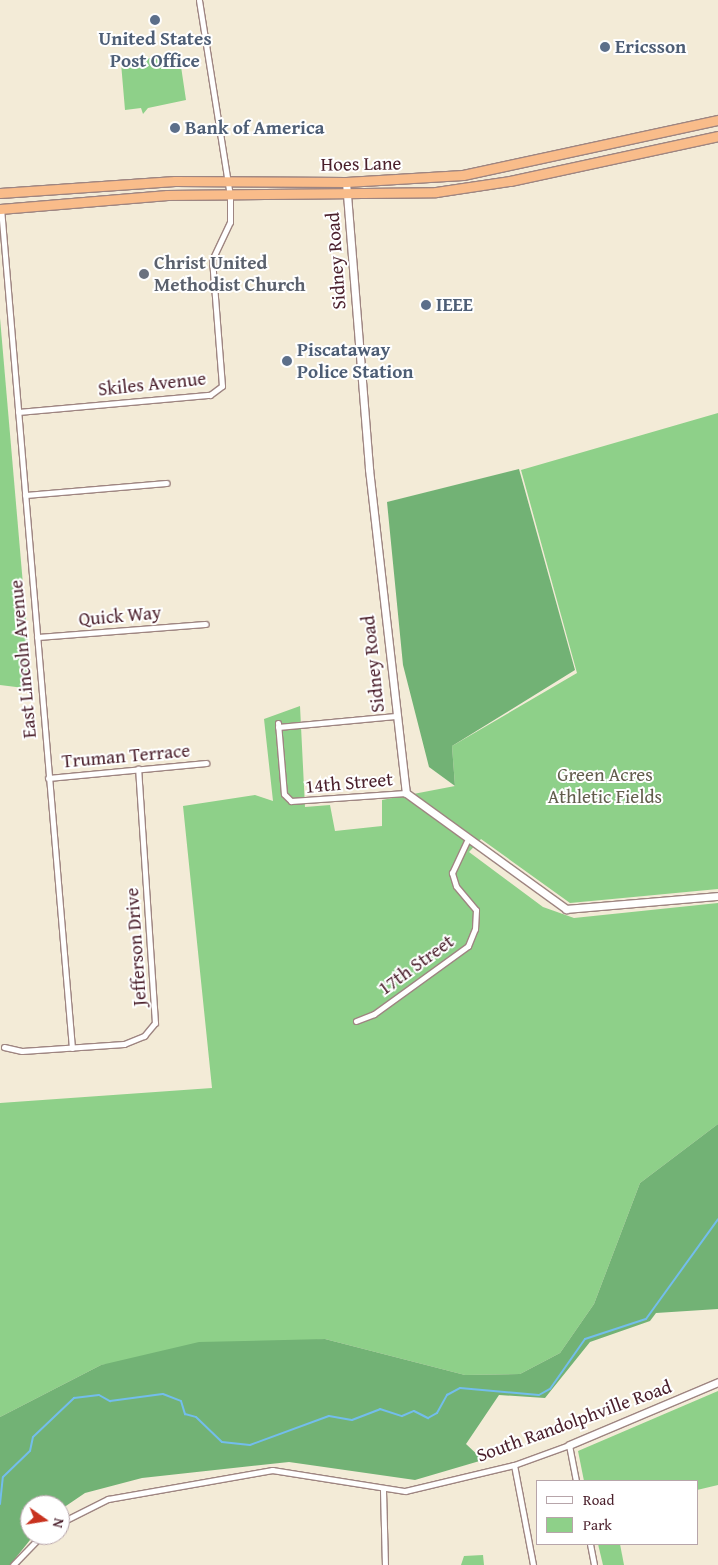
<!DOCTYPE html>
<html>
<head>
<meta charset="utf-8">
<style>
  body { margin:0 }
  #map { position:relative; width:718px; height:1565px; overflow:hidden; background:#f3ebd7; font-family:"Gentium Book Plus",serif }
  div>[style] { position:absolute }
  .green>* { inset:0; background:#8ed089 }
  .forest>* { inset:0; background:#72b275 }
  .stream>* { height:2px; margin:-1px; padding:0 1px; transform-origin:1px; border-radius:1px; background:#73bdec }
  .roads { filter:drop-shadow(1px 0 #9e8581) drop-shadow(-1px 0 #9e8581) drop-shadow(0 1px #9e8581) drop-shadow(0 -1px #9e8581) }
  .minor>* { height:5px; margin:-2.5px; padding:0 2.5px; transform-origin:2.5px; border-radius:2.5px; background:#fff }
  .tertiary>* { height:7px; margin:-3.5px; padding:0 3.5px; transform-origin:3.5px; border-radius:3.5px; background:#fff }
  .trunk>* { height:9px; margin:-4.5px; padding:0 4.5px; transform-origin:4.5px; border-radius:4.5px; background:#f9bc8a }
  .dots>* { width:14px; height:14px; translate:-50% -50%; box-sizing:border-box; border:2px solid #fff; border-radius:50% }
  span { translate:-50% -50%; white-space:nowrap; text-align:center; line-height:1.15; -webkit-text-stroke:4px #fff; paint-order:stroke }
  .service-label { font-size:19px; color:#4e5e75; font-weight:700 }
  .left { translate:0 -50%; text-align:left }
  .street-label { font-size:19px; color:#4a1f2b }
  .worship-label { font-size:19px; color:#5b616d; font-weight:700 }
  .park-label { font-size:19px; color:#625d4c }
  .legend { position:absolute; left:536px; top:1480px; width:162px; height:65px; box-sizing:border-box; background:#fff; border:1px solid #b7a5aa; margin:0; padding:6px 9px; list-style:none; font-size:15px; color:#4a1f2b }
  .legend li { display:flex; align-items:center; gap:10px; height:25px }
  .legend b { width:25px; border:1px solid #b7a5aa }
  .north { position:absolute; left:20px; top:1495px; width:50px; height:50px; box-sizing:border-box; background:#fff; border:1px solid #b7a5aa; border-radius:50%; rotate:103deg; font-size:14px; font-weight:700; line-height:20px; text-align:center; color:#4a1f2b }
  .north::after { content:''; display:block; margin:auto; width:18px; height:22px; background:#c8321e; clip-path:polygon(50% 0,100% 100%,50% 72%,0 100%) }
</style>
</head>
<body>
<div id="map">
  <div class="green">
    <div style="clip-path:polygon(179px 53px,186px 100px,148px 108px,143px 114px,141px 108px,125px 110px,121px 63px)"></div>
    <div style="clip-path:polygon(0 318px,32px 689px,0 685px)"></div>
    <div style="clip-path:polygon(718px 413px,718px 889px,570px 903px,481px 839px,469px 852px,543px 907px,574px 918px,718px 903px,718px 1124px,640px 1183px,594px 1304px,560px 1353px,520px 1374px,465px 1375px,325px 1339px,101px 1365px,0 1417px,0 1103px,212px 1088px,183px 806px,255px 795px,273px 801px,264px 719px,300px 706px,305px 807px,330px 805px,335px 831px,382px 826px,382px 800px,455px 786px,452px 746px,577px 673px,521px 470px)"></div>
    <div style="clip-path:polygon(718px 1391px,718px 1485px,697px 1490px,697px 1481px,584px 1481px,578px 1451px)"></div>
    <div style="clip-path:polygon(598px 1544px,620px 1544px,624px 1565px,603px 1565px)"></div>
    <div style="clip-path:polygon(483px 1555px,484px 1565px,461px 1565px,464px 1556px)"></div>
  </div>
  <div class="forest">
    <div style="clip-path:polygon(519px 469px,575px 670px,452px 746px,455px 786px,429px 767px,403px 665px,387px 502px)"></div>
    <div style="clip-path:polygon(718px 1124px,718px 1309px,656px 1313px,650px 1321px,590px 1342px,545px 1398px,499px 1395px,466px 1444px,483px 1460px,415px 1480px,289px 1462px,142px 1478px,85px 1493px,60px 1510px,60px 1505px,30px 1505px,30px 1535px,34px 1535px,10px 1565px,0 1565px,0 1417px,101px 1365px,199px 1342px,325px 1339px,465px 1375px,520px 1374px,560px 1353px,594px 1304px,640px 1183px)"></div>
  </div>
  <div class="stream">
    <div style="left:0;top:1504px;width:27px;rotate:-84deg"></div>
    <div style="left:3px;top:1477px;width:37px;rotate:-44deg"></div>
    <div style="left:30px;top:1451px;width:14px;rotate:-78deg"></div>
    <div style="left:33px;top:1437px;width:57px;rotate:-43.6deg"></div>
    <div style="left:74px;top:1398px;width:25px;rotate:-7deg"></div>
    <div style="left:99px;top:1395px;width:13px;rotate:29deg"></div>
    <div style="left:110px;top:1401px;width:53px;rotate:-7.5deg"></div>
    <div style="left:163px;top:1394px;width:19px;rotate:21deg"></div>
    <div style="left:181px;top:1401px;width:14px;rotate:73deg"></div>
    <div style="left:185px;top:1414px;width:11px;rotate:15deg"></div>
    <div style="left:196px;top:1417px;width:36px;rotate:44deg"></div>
    <div style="left:222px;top:1442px;width:28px;rotate:6deg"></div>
    <div style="left:250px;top:1445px;width:84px;rotate:-20.2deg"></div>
    <div style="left:329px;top:1416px;width:23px;rotate:10deg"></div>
    <div style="left:352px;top:1420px;width:30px;rotate:-21deg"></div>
    <div style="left:380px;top:1409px;width:23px;rotate:18deg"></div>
    <div style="left:402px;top:1416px;width:13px;rotate:-23deg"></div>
    <div style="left:414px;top:1411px;width:16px;rotate:27deg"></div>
    <div style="left:428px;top:1418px;width:10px;rotate:-29deg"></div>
    <div style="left:437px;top:1413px;width:21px;rotate:-61deg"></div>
    <div style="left:447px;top:1395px;width:15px;rotate:-28deg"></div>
    <div style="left:460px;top:1388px;width:79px;rotate:5.1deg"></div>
    <div style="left:539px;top:1395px;width:13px;rotate:-29deg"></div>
    <div style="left:550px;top:1389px;width:61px;rotate:-55deg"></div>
    <div style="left:585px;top:1339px;width:64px;rotate:-18.2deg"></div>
    <div style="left:646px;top:1319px;width:123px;rotate:-54.2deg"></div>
  </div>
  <div class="roads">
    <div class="minor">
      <div style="left:1px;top:208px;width:843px;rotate:85.17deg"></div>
      <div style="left:18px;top:412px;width:193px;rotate:-5.1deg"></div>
      <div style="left:210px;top:395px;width:15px;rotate:-37deg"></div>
      <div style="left:222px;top:386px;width:126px;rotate:-94.5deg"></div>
      <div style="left:212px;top:260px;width:42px;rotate:-64.7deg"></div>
      <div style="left:230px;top:222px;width:26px;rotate:-90deg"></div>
      <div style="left:230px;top:196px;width:198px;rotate:-99deg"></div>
      <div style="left:25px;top:495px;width:142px;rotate:-4.9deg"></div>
      <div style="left:37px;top:637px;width:169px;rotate:-4.4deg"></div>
      <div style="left:278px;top:723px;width:71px;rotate:85.2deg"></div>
      <div style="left:284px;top:794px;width:10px;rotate:45deg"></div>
      <div style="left:291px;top:801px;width:115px;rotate:-4deg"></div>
      <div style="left:278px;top:727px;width:118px;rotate:-5.4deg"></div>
      <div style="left:48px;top:778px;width:159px;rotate:-5.4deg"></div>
      <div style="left:356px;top:1021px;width:19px;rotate:-21deg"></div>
      <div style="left:374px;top:1014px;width:116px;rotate:-35.9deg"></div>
      <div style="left:468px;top:946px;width:18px;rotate:-68deg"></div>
      <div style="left:475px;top:929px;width:19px;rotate:-87deg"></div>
      <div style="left:476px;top:910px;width:31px;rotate:-130deg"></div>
      <div style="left:456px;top:886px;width:14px;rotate:-107deg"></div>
      <div style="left:452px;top:873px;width:35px;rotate:-65deg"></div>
      <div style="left:4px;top:1047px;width:18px;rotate:13deg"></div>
      <div style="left:22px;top:1051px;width:102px;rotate:-3.9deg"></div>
      <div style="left:124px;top:1044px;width:22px;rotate:-22deg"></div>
      <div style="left:144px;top:1036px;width:17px;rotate:-50deg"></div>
      <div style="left:155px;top:1023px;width:255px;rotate:-93.8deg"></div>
      <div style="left:514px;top:1465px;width:102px;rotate:79.2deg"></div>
      <div style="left:383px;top:1490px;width:75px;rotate:88.5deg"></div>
      <div style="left:60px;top:1523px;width:54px;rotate:-26.6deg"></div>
      <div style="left:108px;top:1499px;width:167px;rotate:-10deg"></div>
      <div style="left:272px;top:1470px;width:135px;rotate:9deg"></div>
      <div style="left:405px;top:1491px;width:112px;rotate:-13.4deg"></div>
      <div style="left:514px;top:1465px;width:59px;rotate:-20deg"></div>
      <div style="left:569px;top:1445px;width:37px;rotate:79deg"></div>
      <div style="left:590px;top:1544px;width:21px;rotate:79deg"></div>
      <div style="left:13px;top:1565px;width:42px;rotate:-46deg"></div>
    </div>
    <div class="tertiary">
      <div style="left:346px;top:182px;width:288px;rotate:85.4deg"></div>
      <div style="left:369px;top:469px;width:326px;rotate:83.5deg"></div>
      <div style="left:406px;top:793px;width:198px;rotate:35.9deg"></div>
      <div style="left:566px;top:909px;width:153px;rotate:-4.9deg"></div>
      <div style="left:569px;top:1445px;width:162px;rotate:-22.9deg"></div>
    </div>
    <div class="trunk">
      <div style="left:0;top:193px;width:175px;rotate:-3.9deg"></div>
      <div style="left:175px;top:181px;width:171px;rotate:0.3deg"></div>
      <div style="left:346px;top:182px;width:117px;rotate:-3.4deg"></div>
      <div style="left:463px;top:175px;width:261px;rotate:-12.2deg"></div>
      <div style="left:0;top:209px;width:168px;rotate:-4.8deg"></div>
      <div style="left:167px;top:195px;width:269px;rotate:-0.6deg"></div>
      <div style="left:436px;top:192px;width:75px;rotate:-8.5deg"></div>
      <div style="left:510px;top:181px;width:213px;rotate:-12.2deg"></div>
    </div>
  </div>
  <div class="dots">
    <div style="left:155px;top:20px;background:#5c6f8a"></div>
    <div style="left:605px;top:47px;background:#5c6f8a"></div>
    <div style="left:175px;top:128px;background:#5c6f8a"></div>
    <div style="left:144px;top:274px;background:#6b7280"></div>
    <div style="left:426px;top:305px;background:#5c6f8a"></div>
    <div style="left:287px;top:361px;background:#5c6f8a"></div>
  </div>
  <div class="service-label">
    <span style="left:155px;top:50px">United States<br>Post Office</span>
    <span class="left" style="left:615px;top:47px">Ericsson</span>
    <span class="left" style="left:185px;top:128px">Bank of America</span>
    <span class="left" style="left:436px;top:305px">IEEE</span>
    <span class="left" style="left:297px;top:361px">Piscataway<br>Police Station</span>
  </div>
  <div class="street-label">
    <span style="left:361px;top:164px;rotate:-1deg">Hoes Lane</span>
    <span style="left:336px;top:261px;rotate:-94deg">Sidney Road</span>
    <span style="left:152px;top:384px;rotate:-6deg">Skiles Avenue</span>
    <span style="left:120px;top:616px;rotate:-5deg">Quick Way</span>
    <span style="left:23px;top:659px;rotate:-95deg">East Lincoln Avenue</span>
    <span style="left:373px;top:664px;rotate:-96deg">Sidney Road</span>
    <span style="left:126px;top:756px;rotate:-5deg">Truman Terrace</span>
    <span style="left:349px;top:783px;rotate:-5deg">14th Street</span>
    <span style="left:136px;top:947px;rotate:-94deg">Jefferson Drive</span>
    <span style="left:416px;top:965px;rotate:-36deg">17th Street</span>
    <span style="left:574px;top:1421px;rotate:-20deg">South Randolphville Road</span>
  </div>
  <div class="worship-label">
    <span class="left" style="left:154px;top:274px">Christ United<br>Methodist Church</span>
  </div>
  <div class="park-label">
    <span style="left:605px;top:786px">Green Acres<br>Athletic Fields</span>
  </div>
  <ul class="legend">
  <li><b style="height:6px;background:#fff"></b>Road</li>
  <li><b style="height:14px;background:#8ed089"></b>Park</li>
  </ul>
  <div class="north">N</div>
</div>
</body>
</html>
